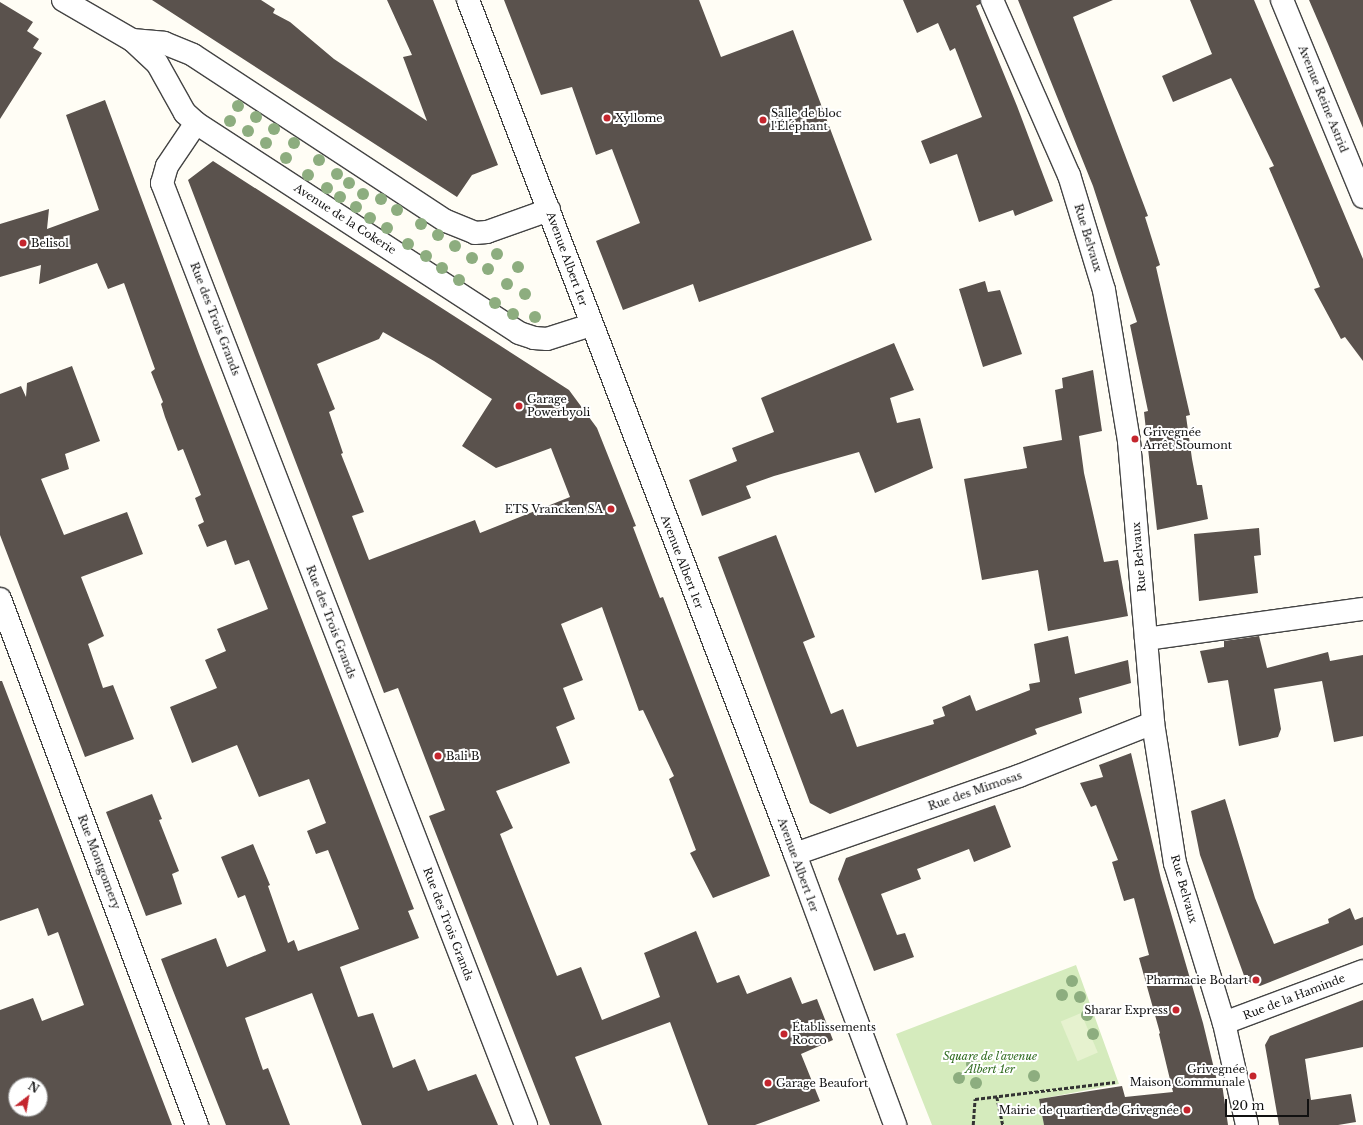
<!DOCTYPE html>
<html>
<head>
<meta charset="utf-8">
<style>
  body { margin:0 }
  #map { position:relative; width:1363px; height:1125px; overflow:hidden; background:#fffdf5; font-family:"Libre Baskerville",serif }
  div>[style] { position:absolute }
  .green>* { inset:0; background:#d5ebbd }
  .pitch>* { inset:0; background:#e6f2cf; transform-origin:0 0 }
  .building>* { inset:0; background:#5a524d }
  .path>* { height:2.5px; margin-top:-1.25px; transform-origin:0; background:repeating-linear-gradient(90deg,#333 0 4px,transparent 0 6px) }
  .roads { filter:drop-shadow(1px 0 #444) drop-shadow(-1px 0 #444) drop-shadow(0 1px #444) drop-shadow(0 -1px #444) }
  .minor>* { height:22px; margin:-11px; padding:0 11px; transform-origin:11px; border-radius:11px; background:#fff }
  .trees>* { width:12px; height:12px; margin:-6px; border-radius:50%; background:#8dad7f }
  .dots>* { width:11px; height:11px; translate:-50% -50%; box-sizing:border-box; border:2px solid #fff; border-radius:50% }
  span { translate:-50% -50%; white-space:nowrap; text-align:center; line-height:1.15; -webkit-text-stroke:4px #fff; paint-order:stroke }
  .street-label { font-size:11px; color:#111 }
  .poi-label { font-size:11px; color:#111 }
  .left { translate:0 -50%; text-align:left }
  .right { translate:-100% -50%; text-align:right }
  .park-label { font-size:11px; color:#2f6b1f; font-style:italic }
  .north { position:absolute; left:8px; top:1077px; width:40px; height:40px; box-sizing:border-box; background:#fff; border:1px solid #a0a0a0; border-radius:50%; rotate:31deg; font-size:11px; font-weight:700; line-height:16px; text-align:center; color:#111 }
  .north::after { content:''; display:block; margin:auto; width:14px; height:18px; background:#c4262e; clip-path:polygon(50% 0,100% 100%,50% 72%,0 100%) }
  .scale { position:absolute; left:1225px; top:1099px; width:84px; height:18px; box-sizing:border-box; border:2px solid #111; border-top:0; padding-left:5px; font-size:12px; line-height:14px; white-space:nowrap; color:#111; -webkit-text-stroke:3px #fff; paint-order:stroke }
</style>
</head>
<body>
<div id="map">
  <div class="green">
    <div style="clip-path:polygon(1076px 965px,1119px 1084px,1040px 1099px,1044px 1125px,932px 1125px,896px 1034px)"></div>
  </div>
  <div class="pitch">
    <div style="left:1081px;top:1013px;width:43px;height:22px;rotate:67deg"></div>
  </div>
  <div class="building">
    <div style="clip-path:polygon(152px 0,261px 0,275px 9px,273px 13px,290px 22px,334px 59px,427px 121px,403px 57px,412px 55px,387px 0,433px 0,498px 165px,472px 175px,457px 197px)"></div>
    <div style="clip-path:polygon(504px 0,699px 0,721px 57px,793px 30px,872px 240px,699px 302px,693px 284px,623px 310px,596px 241px,640px 223px,612px 149px,596px 155px,572px 87px,541px 95px)"></div>
    <div style="clip-path:polygon(903px 0,980px 0,980px 4px,976px 6px,1017px 106px,1053px 201px,1015px 216px,1013px 210px,979px 222px,957px 154px,930px 164px,921px 141px,982px 117px,955px 48px,950px 51px,938px 23px,917px 33px)"></div>
    <div style="clip-path:polygon(1018px 0,1113px 0,1073px 17px,1148px 216px,1145px 217px,1160px 265px,1156px 267px,1190px 415px,1186px 416px,1192px 459px,1197px 485px,1202px 485px,1208px 519px,1157px 530px,1144px 412px,1148px 411px,1130px 325px,1137px 322px,1093px 186px)"></div>
    <div style="clip-path:polygon(1190px 0,1254px 0,1363px 259px,1363px 361px,1345px 337px,1341px 339px,1314px 289px,1320px 287px,1269px 168px,1274px 166px,1231px 78px,1173px 102px,1162px 76px,1212px 54px)"></div>
    <div style="clip-path:polygon(1309px 0,1363px 0,1363px 128px,1328px 44px)"></div>
    <div style="clip-path:polygon(0 2px,33px 22px,27px 31px,39px 39px,33px 48px,42px 53px,0 119px)"></div>
    <div style="clip-path:polygon(105px 100px,199px 354px,414px 909px,408px 911px,419px 938px,340px 967px,358px 1017px,373px 1013px,393px 1068px,415px 1059px,428px 1091px,476px 1074px,498px 1125px,362px 1125px,312px 993px,245px 1018px,263px 1070px,268px 1068px,290px 1125px,226px 1125px,172px 988px,161px 959px,216px 938px,227px 967px,266px 951px,245px 895px,238px 898px,221px 857px,253px 844px,270px 885px,268px 886px,288px 943px,294px 940px,298px 951px,359px 929px,328px 850px,316px 854px,307px 831px,326px 823px,309px 779px,259px 797px,237px 745px,192px 763px,170px 707px,217px 688px,205px 660px,226px 651px,217px 629px,268px 609px,249px 560px,235px 565px,226px 540px,207px 547px,198px 525px,204px 522px,195px 498px,201px 495px,183px 449px,178px 451px,165px 417px,161px 404px,163px 402px,151px 372px,155px 369px,124px 283px,108px 289px,97px 263px,39px 284px,41px 265px,0 277px,0 224px,49px 209px,47px 229px,99px 210px,66px 115px)"></div>
    <div style="clip-path:polygon(evenodd,213px 161px,569px 390px,597px 428px,636px 526px,633px 527px,660px 598px,663px 597px,770px 876px,713px 898px,690px 853px,696px 850px,669px 779px,674px 776px,643px 710px,639px 711px,602px 607px,561px 624px,583px 680px,563px 688px,575px 719px,556px 727px,570px 763px,496px 791px,513px 828px,500px 834px,557px 976px,581px 967px,602px 1020px,660px 997px,644px 953px,696px 931px,717px 983px,739px 975px,747px 994px,791px 977px,802px 1004px,817px 999px,833px 1040px,801px 1054px,820px 1101px,755px 1125px,708px 1125px,670px 1022px,575px 1057px,602px 1125px,550px 1125px,429px 816px,445px 810px,398px 688px,384px 693px,188px 180px,213px 161px,383px 332px,434px 361px,492px 399px,462px 446px,496px 468px,551px 448px,570px 497px,480px 533px,475px 520px,369px 560px,352px 516px,364px 512px,341px 454px,343px 453px,329px 412px,335px 409px,317px 364px,379px 339px,383px 332px)"></div>
    <div style="clip-path:polygon(985px 281px,988px 292px,1000px 290px,1022px 354px,983px 367px,959px 289px)"></div>
    <div style="clip-path:polygon(894px 343px,914px 390px,890px 398px,897px 423px,920px 418px,933px 468px,875px 493px,859px 452px,774px 476px,746px 486px,751px 498px,702px 516px,689px 480px,737px 461px,732px 448px,774px 432px,761px 398px)"></div>
    <div style="clip-path:polygon(72px 366px,100px 441px,65px 454px,69px 469px,41px 479px,64px 535px,127px 512px,143px 554px,81px 577px,104px 636px,88px 644px,103px 688px,113px 685px,134px 739px,85px 757px,0 535px,0 394px,21px 386px,26px 397px,27px 383px)"></div>
    <div style="clip-path:polygon(1093px 370px,1102px 431px,1079px 436px,1084px 473px,1104px 562px,1118px 560px,1128px 616px,1048px 631px,1038px 570px,982px 580px,964px 479px,1027px 468px,1023px 447px,1062px 440px,1055px 390px,1063px 388px,1062px 378px)"></div>
    <div style="clip-path:polygon(1259px 528px,1261px 555px,1254px 556px,1258px 593px,1199px 601px,1194px 534px)"></div>
    <div style="clip-path:polygon(776px 535px,815px 637px,803px 642px,831px 714px,843px 709px,857px 747px,934px 724px,933px 720px,945px 716px,942px 707px,970px 695px,976px 711px,1030px 690px,1029px 684px,1040px 682px,1034px 644px,1068px 636px,1075px 674px,1128px 660px,1131px 683px,1079px 698px,1082px 713px,1035px 729px,1037px 734px,830px 814px,810px 803px,718px 557px)"></div>
    <div style="clip-path:polygon(1259px 636px,1267px 668px,1328px 652px,1330px 661px,1363px 655px,1363px 736px,1334px 742px,1322px 681px,1274px 689px,1281px 729px,1278px 737px,1239px 746px,1228px 680px,1208px 683px,1200px 651px,1224px 647px,1224px 641px)"></div>
    <div style="clip-path:polygon(evenodd,0 681px,2px 681px,172px 1125px,0 1125px,0 1010px,33px 998px,42px 1021px,84px 1005px,58px 932px,48px 936px,38px 908px,0 921px,0 681px,16px 1085px,40px 1085px,40px 1109px,16px 1109px,16px 1085px)"></div>
    <div style="clip-path:polygon(1131px 753px,1161px 879px,1203px 1023px,1218px 1085px,1222px 1084px,1228px 1125px,1044px 1125px,1039px 1099px,1122px 1086px,1125px 1097px,1173px 1092px,1159px 1034px,1160px 1033px,1139px 958px,1149px 955px,1134px 898px,1124px 901px,1112px 862px,1118px 860px,1096px 805px,1091px 807px,1080px 783px,1103px 777px,1099px 765px)"></div>
    <div style="clip-path:polygon(152px 794px,162px 819px,159px 820px,179px 871px,172px 874px,182px 904px,146px 916px,106px 812px)"></div>
    <div style="clip-path:polygon(1225px 799px,1255px 898px,1274px 944px,1329px 923px,1328px 919px,1350px 908px,1355px 920px,1363px 917px,1363px 945px,1260px 986px,1246px 981px,1200px 855px,1191px 811px)"></div>
    <div style="clip-path:polygon(995px 805px,1011px 847px,974px 862px,969px 849px,917px 869px,921px 879px,881px 894px,897px 935px,905px 933px,914px 957px,874px 971px,838px 879px,846px 858px)"></div>
    <div style="clip-path:polygon(1363px 1000px,1363px 1047px,1305px 1059px,1311px 1100px,1351px 1094px,1356px 1122px,1338px 1125px,1279px 1125px,1265px 1045px,1270px 1036px)"></div>
  </div>
  <div class="path">
    <div style="left:997px;top:1097px;width:29px;rotate:78deg"></div>
    <div style="left:973px;top:1125px;width:26px;rotate:-86deg"></div>
    <div style="left:975px;top:1099px;width:141px;rotate:-6.9deg"></div>
  </div>
  <div class="roads">
    <div class="minor">
      <div style="left:63px;top:0;width:80px;rotate:30.1deg"></div>
      <div style="left:132px;top:40px;width:34px;rotate:43deg"></div>
      <div style="left:157px;top:63px;width:57px;rotate:60.8deg"></div>
      <div style="left:185px;top:113px;width:15px;rotate:42deg"></div>
      <div style="left:196px;top:123px;width:385px;rotate:33deg"></div>
      <div style="left:519px;top:333px;width:16px;rotate:18deg"></div>
      <div style="left:534px;top:338px;width:13px;rotate:4deg"></div>
      <div style="left:547px;top:339px;width:46px;rotate:-17.7deg"></div>
      <div style="left:468px;top:0;width:914px;rotate:69.05deg"></div>
      <div style="left:795px;top:854px;width:289px;rotate:69.7deg"></div>
      <div style="left:992px;top:0;width:191px;rotate:66.3deg"></div>
      <div style="left:1069px;top:175px;width:120px;rotate:73.1deg"></div>
      <div style="left:1104px;top:290px;width:153px;rotate:80.6deg"></div>
      <div style="left:1129px;top:441px;width:283px;rotate:85.1deg"></div>
      <div style="left:1153px;top:723px;width:142px;rotate:81.1deg"></div>
      <div style="left:1175px;top:863px;width:167px;rotate:73deg"></div>
      <div style="left:1224px;top:1023px;width:105px;rotate:77.3deg"></div>
      <div style="left:1282px;top:0;width:213px;rotate:67.6deg"></div>
      <div style="left:132px;top:40px;width:32px;rotate:5deg"></div>
      <div style="left:164px;top:43px;width:31px;rotate:22deg"></div>
      <div style="left:193px;top:55px;width:303px;rotate:33.3deg"></div>
      <div style="left:446px;top:221px;width:31px;rotate:22deg"></div>
      <div style="left:475px;top:233px;width:12px;rotate:-5deg"></div>
      <div style="left:487px;top:232px;width:66px;rotate:-19.5deg"></div>
      <div style="left:196px;top:123px;width:52px;rotate:124deg"></div>
      <div style="left:167px;top:166px;width:18px;rotate:106deg"></div>
      <div style="left:162px;top:183px;width:1010px;rotate:68.87deg"></div>
      <div style="left:0;top:599px;width:562px;rotate:69.47deg"></div>
      <div style="left:1146px;top:639px;width:219px;rotate:-7.9deg"></div>
      <div style="left:795px;top:854px;width:237px;rotate:-19.2deg"></div>
      <div style="left:1019px;top:776px;width:144px;rotate:-21.6deg"></div>
      <div style="left:1224px;top:1023px;width:148px;rotate:-20.5deg"></div>
    </div>
  </div>
  <div class="trees">
    <div style="left:238px;top:106px"></div>
    <div style="left:256px;top:117px"></div>
    <div style="left:230px;top:121px"></div>
    <div style="left:274px;top:129px"></div>
    <div style="left:248px;top:131px"></div>
    <div style="left:266px;top:143px"></div>
    <div style="left:294px;top:143px"></div>
    <div style="left:286px;top:158px"></div>
    <div style="left:319px;top:160px"></div>
    <div style="left:337px;top:174px"></div>
    <div style="left:308px;top:175px"></div>
    <div style="left:349px;top:183px"></div>
    <div style="left:327px;top:188px"></div>
    <div style="left:363px;top:194px"></div>
    <div style="left:340px;top:197px"></div>
    <div style="left:381px;top:199px"></div>
    <div style="left:356px;top:207px"></div>
    <div style="left:397px;top:210px"></div>
    <div style="left:370px;top:218px"></div>
    <div style="left:421px;top:224px"></div>
    <div style="left:387px;top:228px"></div>
    <div style="left:438px;top:235px"></div>
    <div style="left:408px;top:244px"></div>
    <div style="left:455px;top:246px"></div>
    <div style="left:497px;top:254px"></div>
    <div style="left:426px;top:256px"></div>
    <div style="left:472px;top:258px"></div>
    <div style="left:518px;top:267px"></div>
    <div style="left:442px;top:268px"></div>
    <div style="left:488px;top:269px"></div>
    <div style="left:459px;top:280px"></div>
    <div style="left:507px;top:284px"></div>
    <div style="left:525px;top:294px"></div>
    <div style="left:495px;top:303px"></div>
    <div style="left:513px;top:314px"></div>
    <div style="left:535px;top:317px"></div>
    <div style="left:1072px;top:981px"></div>
    <div style="left:1062px;top:995px"></div>
    <div style="left:1080px;top:997px"></div>
    <div style="left:1087px;top:1015px"></div>
    <div style="left:1093px;top:1034px"></div>
    <div style="left:972px;top:1064px"></div>
    <div style="left:1034px;top:1076px"></div>
    <div style="left:959px;top:1078px"></div>
    <div style="left:976px;top:1083px"></div>
  </div>
  <div class="dots">
    <div style="left:607px;top:118px;background:#c4262e"></div>
    <div style="left:763px;top:120px;background:#c4262e"></div>
    <div style="left:23px;top:243px;background:#c4262e"></div>
    <div style="left:519px;top:406px;background:#c4262e"></div>
    <div style="left:1135px;top:439px;background:#c4262e"></div>
    <div style="left:611px;top:509px;background:#c4262e"></div>
    <div style="left:438px;top:756px;background:#c4262e"></div>
    <div style="left:1256px;top:980px;background:#c4262e"></div>
    <div style="left:1176px;top:1010px;background:#c4262e"></div>
    <div style="left:784px;top:1034px;background:#c4262e"></div>
    <div style="left:1253px;top:1076px;background:#c4262e"></div>
    <div style="left:768px;top:1083px;background:#c4262e"></div>
    <div style="left:1187px;top:1110px;background:#c4262e"></div>
  </div>
  <div class="street-label">
    <span style="left:1323px;top:99px;rotate:68deg">Avenue Reine Astrid</span>
    <span style="left:345px;top:219px;rotate:33deg">Avenue de la Cokerie</span>
    <span style="left:1088px;top:238px;rotate:73deg">Rue Belvaux</span>
    <span style="left:567px;top:259px;rotate:70deg">Avenue Albert 1er</span>
    <span style="left:215px;top:319px;rotate:69deg">Rue des Trois Grands</span>
    <span style="left:1139px;top:557px;rotate:-95deg">Rue Belvaux</span>
    <span style="left:682px;top:562px;rotate:69deg">Avenue Albert 1er</span>
    <span style="left:331px;top:622px;rotate:69deg">Rue des Trois Grands</span>
    <span style="left:975px;top:791px;rotate:-19deg">Rue des Mimosas</span>
    <span style="left:99px;top:862px;rotate:69deg">Rue Montgomery</span>
    <span style="left:798px;top:865px;rotate:70deg">Avenue Albert 1er</span>
    <span style="left:1184px;top:889px;rotate:74deg">Rue Belvaux</span>
    <span style="left:448px;top:924px;rotate:69deg">Rue des Trois Grands</span>
    <span style="left:1294px;top:997px;rotate:-21deg">Rue de la Haminde</span>
  </div>
  <div class="poi-label">
    <span class="left" style="left:771px;top:120px">Salle de bloc<br>l'Éléphant</span>
    <span class="left" style="left:615px;top:118px">Xyllome</span>
    <span class="left" style="left:31px;top:243px">Belisol</span>
    <span class="left" style="left:527px;top:406px">Garage<br>Powerbyoli</span>
    <span class="left" style="left:1143px;top:439px">Grivegnée<br>Arrêt Stoumont</span>
    <span class="right" style="left:603px;top:509px">ETS Vrancken SA</span>
    <span class="left" style="left:446px;top:756px">Bali B</span>
    <span class="right" style="left:1248px;top:980px">Pharmacie Bodart</span>
    <span class="right" style="left:1168px;top:1010px">Sharar Express</span>
    <span class="left" style="left:792px;top:1034px">Établissements<br>Rocco</span>
    <span class="right" style="left:1245px;top:1076px">Grivegnée<br>Maison Communale</span>
    <span class="left" style="left:776px;top:1083px">Garage Beaufort</span>
    <span class="right" style="left:1179px;top:1110px">Mairie de quartier de Grivegnée</span>
  </div>
  <div class="park-label">
    <span style="left:990px;top:1063px">Square de l'avenue<br>Albert 1er</span>
  </div>
  <div class="north">N</div>
  <div class="scale">20 m</div>
</div>
</body>
</html>
